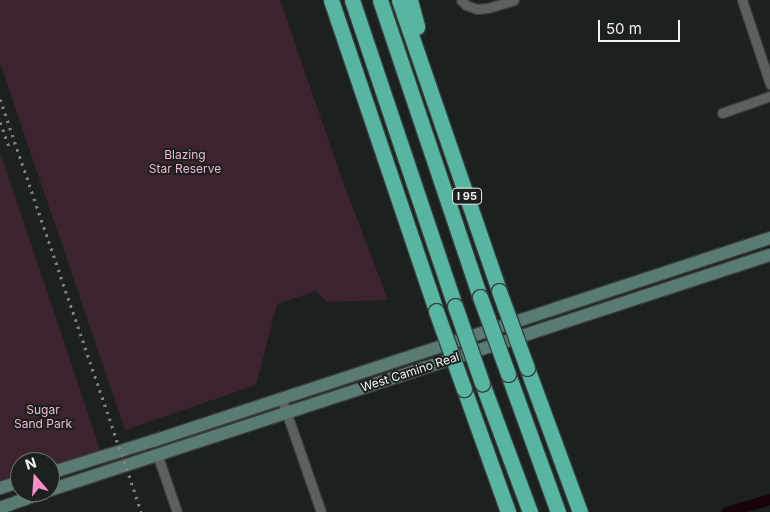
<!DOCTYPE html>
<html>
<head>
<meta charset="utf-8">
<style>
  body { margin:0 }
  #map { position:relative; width:770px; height:512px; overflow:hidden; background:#1c201f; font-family:Inter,sans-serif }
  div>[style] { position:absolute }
  .green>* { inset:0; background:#3c232f }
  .canal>* { height:11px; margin:-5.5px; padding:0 5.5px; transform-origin:5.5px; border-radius:5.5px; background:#18030d }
  .roads { filter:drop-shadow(1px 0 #3a3d3c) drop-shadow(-1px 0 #3a3d3c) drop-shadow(0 1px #3a3d3c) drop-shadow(0 -1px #3a3d3c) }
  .street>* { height:9px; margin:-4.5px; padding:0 4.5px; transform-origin:4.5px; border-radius:4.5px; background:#5c6160 }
  .secondary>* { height:12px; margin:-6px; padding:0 6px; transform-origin:6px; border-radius:6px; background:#5a7a74 }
  .highway>* { height:15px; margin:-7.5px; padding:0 7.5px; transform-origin:7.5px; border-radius:7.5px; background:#56b6a2 }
  .rail>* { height:3px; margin-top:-1.5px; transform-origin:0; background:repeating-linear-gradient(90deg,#7e8281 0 2.5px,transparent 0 7.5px) }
  .bridges { filter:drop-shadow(1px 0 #3a3d3c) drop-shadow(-1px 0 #3a3d3c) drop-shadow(0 1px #3a3d3c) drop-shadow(0 -1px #3a3d3c) }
  .highway-bridge>* { height:15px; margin:-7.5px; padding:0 7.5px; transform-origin:7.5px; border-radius:7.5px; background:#56b6a2 }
  span { translate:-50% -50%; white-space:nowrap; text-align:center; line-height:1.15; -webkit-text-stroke:4px #1c201f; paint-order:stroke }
  .shield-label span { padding:1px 4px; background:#1c201f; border:1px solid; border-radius:4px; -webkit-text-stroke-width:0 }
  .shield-label { font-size:11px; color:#f1f4f3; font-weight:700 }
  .park-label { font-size:12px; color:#f1b6d1 }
  .street-label { font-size:12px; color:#f1f4f3 }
  .north { position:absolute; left:10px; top:452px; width:50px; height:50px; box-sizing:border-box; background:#1c201f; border:1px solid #717574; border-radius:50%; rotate:342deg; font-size:14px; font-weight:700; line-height:20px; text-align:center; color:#f1f4f3 }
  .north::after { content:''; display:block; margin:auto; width:18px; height:22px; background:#fb8fc5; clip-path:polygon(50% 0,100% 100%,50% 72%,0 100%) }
  .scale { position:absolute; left:598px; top:20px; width:82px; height:22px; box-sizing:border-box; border:2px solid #f1f4f3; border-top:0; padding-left:6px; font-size:15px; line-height:18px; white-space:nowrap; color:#f1f4f3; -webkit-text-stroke:4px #1c201f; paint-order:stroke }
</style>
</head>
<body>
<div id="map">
  <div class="green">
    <div style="clip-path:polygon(0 0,280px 0,343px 182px,388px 300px,327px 302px,316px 291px,277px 304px,256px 385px,125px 430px,0 63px)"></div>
    <div style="clip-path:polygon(0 152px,101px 452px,50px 468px,50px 462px,20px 462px,20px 478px,0 484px)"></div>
  </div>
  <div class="canal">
    <div style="left:726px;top:512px;width:46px;rotate:-16.5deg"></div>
  </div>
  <div class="roads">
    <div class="street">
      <div style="left:461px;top:0;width:7px;rotate:45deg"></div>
      <div style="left:466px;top:5px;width:12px;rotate:20deg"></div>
      <div style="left:477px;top:9px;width:11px;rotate:-5deg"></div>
      <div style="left:488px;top:8px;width:27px;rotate:-17deg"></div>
      <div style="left:742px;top:0;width:89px;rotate:71.6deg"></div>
      <div style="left:722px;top:113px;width:51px;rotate:-19.5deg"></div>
      <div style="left:281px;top:397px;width:122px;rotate:70.8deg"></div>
      <div style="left:157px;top:454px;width:61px;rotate:71deg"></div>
    </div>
    <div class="secondary">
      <div style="left:50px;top:473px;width:108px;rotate:-17.3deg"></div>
      <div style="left:153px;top:441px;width:650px;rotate:-18.21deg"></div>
      <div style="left:0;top:488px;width:21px;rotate:-17deg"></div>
      <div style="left:50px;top:490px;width:757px;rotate:-18.08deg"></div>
      <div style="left:0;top:508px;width:48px;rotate:-19.6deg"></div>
    </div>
    <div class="highway">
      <div style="left:331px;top:0;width:328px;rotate:71.3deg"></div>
      <div style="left:352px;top:0;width:323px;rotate:71.4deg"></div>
      <div style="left:380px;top:0;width:313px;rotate:71.4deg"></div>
      <div style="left:399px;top:0;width:308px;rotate:71deg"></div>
      <div style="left:410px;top:0;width:28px;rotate:75deg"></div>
      <div style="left:527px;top:368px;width:153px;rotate:69.8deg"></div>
      <div style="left:508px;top:374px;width:147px;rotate:70.1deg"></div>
      <div style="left:482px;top:383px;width:138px;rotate:69.6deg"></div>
      <div style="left:464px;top:389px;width:131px;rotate:70.3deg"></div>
    </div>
  </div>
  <div class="rail">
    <div style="left:0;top:99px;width:436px;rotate:71.1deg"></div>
    <div style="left:0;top:122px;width:30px;rotate:70deg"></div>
  </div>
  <div class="bridges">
    <div class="highway-bridge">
      <div style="left:499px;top:291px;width:82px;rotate:70deg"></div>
      <div style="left:480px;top:297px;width:82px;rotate:70deg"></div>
      <div style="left:455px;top:306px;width:82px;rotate:70.7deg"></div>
      <div style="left:436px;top:311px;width:83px;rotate:70.3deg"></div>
    </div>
  </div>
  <div class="shield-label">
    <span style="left:467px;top:196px">I 95</span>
  </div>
  <div class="park-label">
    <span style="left:185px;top:162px">Blazing<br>Star Reserve</span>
    <span style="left:43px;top:417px">Sugar<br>Sand Park</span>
  </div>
  <div class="street-label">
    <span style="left:410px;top:372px;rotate:-18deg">West Camino Real</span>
  </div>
  <div class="north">N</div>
  <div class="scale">50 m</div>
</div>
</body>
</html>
